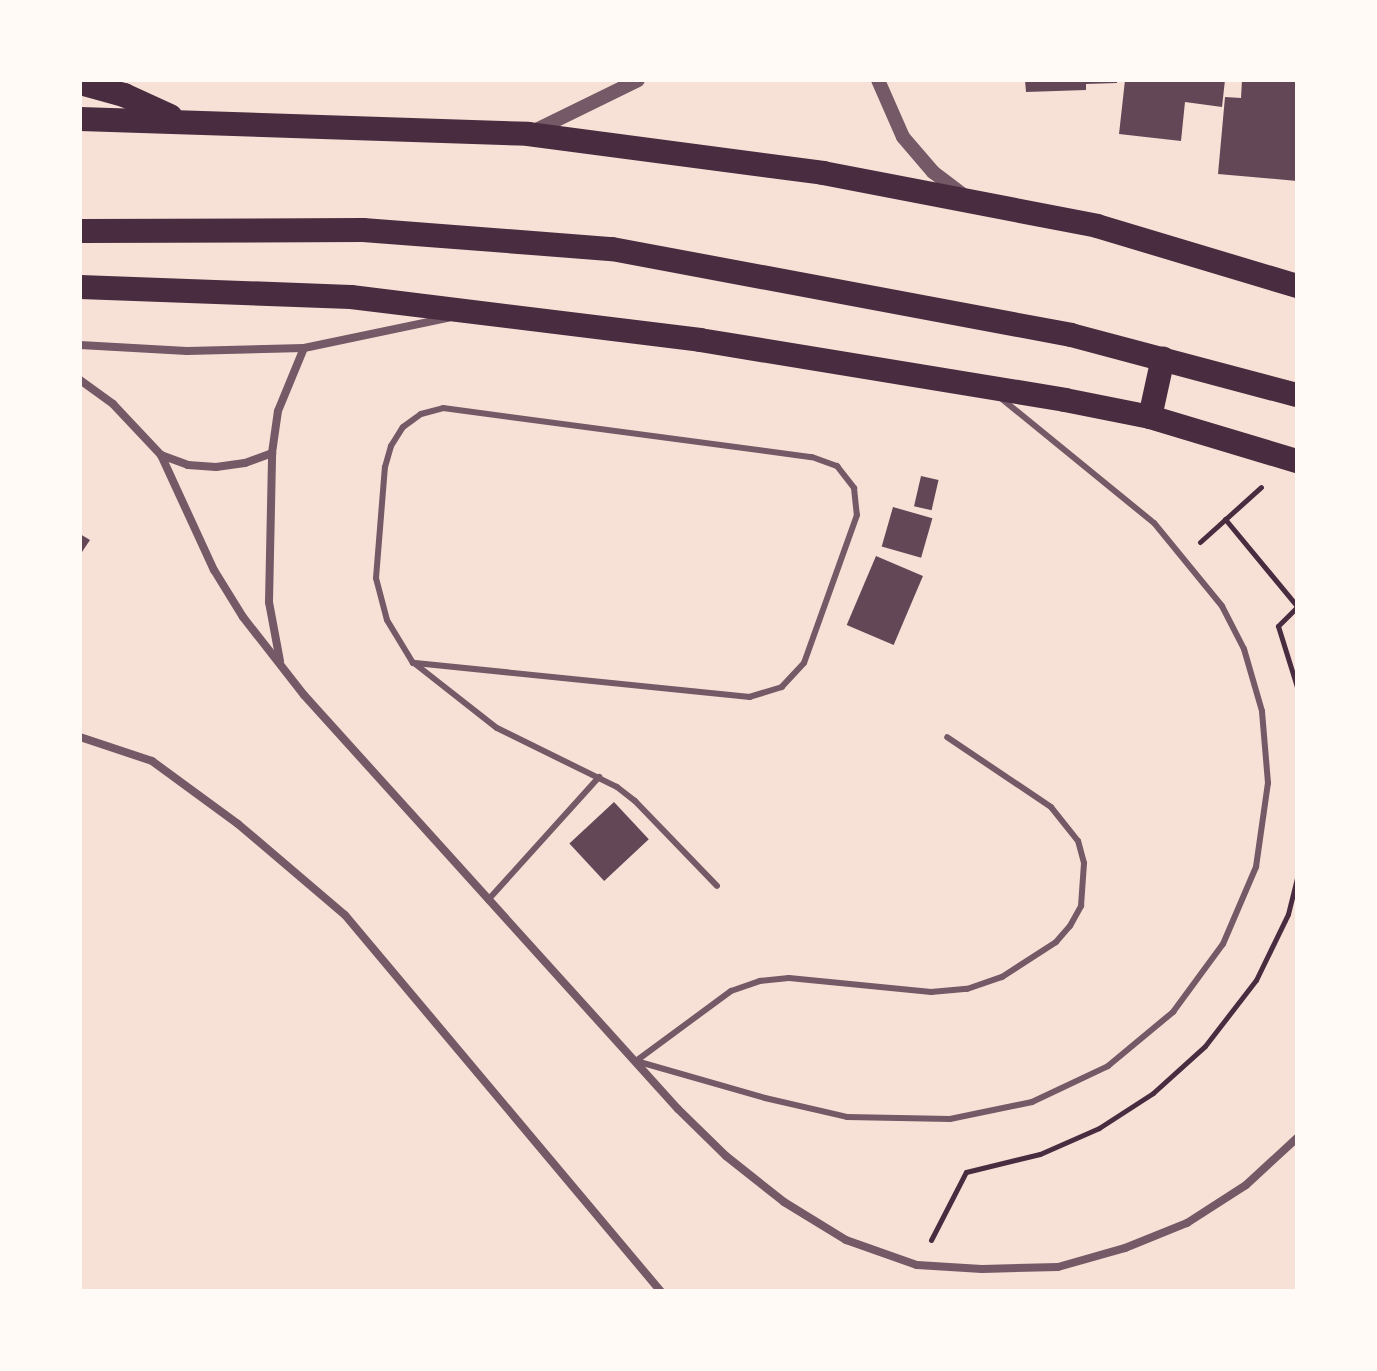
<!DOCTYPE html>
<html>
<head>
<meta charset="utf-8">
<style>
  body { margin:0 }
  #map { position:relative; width:1377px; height:1371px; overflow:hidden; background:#f7e1d7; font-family:"Titillium Web",sans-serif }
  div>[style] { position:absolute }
  .building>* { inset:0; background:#644757; transform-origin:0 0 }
  .path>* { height:5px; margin:-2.5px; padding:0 2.5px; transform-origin:2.5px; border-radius:2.5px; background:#4a2c40 }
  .service>* { height:6px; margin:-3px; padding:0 3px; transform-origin:3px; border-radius:3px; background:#755966 }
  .minor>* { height:8px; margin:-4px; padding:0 4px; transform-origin:4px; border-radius:4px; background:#755966 }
  .tertiary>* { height:14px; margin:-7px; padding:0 7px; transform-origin:7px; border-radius:7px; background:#755966 }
  .motorway>* { height:24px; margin:-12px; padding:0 12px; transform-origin:12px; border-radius:12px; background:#4a2c40 }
  span { translate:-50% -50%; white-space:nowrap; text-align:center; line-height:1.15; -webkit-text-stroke:6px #fffaf5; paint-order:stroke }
  .frame { position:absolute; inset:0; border:82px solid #fffaf5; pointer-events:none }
</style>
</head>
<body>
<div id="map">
  <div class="building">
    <div style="clip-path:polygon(1025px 80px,1117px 80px,1117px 83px,1086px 84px,1086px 90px,1026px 92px)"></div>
    <div style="clip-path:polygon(1125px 80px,1225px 80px,1222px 107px,1185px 102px,1181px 141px,1119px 134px)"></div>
    <div style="clip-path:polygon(1242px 80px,1297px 80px,1297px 181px,1218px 174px,1225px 97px,1241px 98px)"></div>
    <div style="left:921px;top:476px;width:18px;height:31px;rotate:13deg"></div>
    <div style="left:893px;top:507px;width:41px;height:41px;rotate:16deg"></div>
    <div style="clip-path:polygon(80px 534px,90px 540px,80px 555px)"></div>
    <div style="left:876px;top:556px;width:51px;height:75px;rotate:23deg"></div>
    <div style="left:614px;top:802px;width:51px;height:61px;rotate:47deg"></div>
  </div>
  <div class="path">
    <div style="left:1225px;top:519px;width:113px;rotate:50.4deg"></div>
    <div style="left:1200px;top:542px;width:82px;rotate:-42deg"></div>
    <div style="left:1297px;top:607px;width:27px;rotate:135deg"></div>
    <div style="left:1278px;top:626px;width:64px;rotate:72.7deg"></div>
    <div style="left:931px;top:1240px;width:76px;rotate:-62.8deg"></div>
    <div style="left:966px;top:1172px;width:76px;rotate:-13.7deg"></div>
    <div style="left:1040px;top:1154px;width:64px;rotate:-23.8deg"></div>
    <div style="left:1099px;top:1128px;width:64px;rotate:-32.9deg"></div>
    <div style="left:1153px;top:1093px;width:70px;rotate:-42.1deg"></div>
    <div style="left:1205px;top:1046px;width:83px;rotate:-52.3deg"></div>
    <div style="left:1256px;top:980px;width:73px;rotate:-64.1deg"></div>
    <div style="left:1288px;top:914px;width:36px;rotate:-76deg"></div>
  </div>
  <div class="service">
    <div style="left:443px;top:408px;width:372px;rotate:7.6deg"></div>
    <div style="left:812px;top:457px;width:27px;rotate:20deg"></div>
    <div style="left:837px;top:466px;width:28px;rotate:52deg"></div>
    <div style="left:854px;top:488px;width:27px;rotate:84deg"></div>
    <div style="left:857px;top:515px;width:157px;rotate:109.7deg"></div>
    <div style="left:804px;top:663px;width:33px;rotate:133deg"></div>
    <div style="left:782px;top:687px;width:34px;rotate:163deg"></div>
    <div style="left:750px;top:697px;width:339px;rotate:-174.2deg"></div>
    <div style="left:413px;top:663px;width:50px;rotate:-121.2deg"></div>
    <div style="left:387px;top:620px;width:43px;rotate:-104.7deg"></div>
    <div style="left:376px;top:578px;width:111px;rotate:-85.4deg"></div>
    <div style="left:385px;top:467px;width:22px;rotate:-74deg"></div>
    <div style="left:391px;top:446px;width:22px;rotate:-58deg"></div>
    <div style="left:403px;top:427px;width:22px;rotate:-36deg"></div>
    <div style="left:421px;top:414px;width:23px;rotate:-15deg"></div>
    <div style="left:414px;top:663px;width:105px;rotate:38.1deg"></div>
    <div style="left:497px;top:728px;width:134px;rotate:26.2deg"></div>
    <div style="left:617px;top:787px;width:23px;rotate:38deg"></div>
    <div style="left:635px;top:801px;width:118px;rotate:46deg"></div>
    <div style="left:488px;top:900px;width:166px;rotate:-47.9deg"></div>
    <div style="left:636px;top:1061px;width:134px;rotate:16deg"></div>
    <div style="left:765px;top:1098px;width:84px;rotate:13deg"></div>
    <div style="left:847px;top:1117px;width:103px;rotate:1.1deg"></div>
    <div style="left:950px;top:1119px;width:84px;rotate:-11.7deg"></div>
    <div style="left:1032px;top:1102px;width:84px;rotate:-25.3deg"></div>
    <div style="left:1108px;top:1066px;width:85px;rotate:-39.7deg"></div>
    <div style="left:1173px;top:1012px;width:84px;rotate:-53.7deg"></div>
    <div style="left:1223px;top:944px;width:84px;rotate:-66.8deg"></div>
    <div style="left:1256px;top:867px;width:85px;rotate:-81.9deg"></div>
    <div style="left:1268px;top:783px;width:72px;rotate:-94.8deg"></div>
    <div style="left:1262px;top:711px;width:65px;rotate:-106.2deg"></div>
    <div style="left:1244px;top:649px;width:48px;rotate:-117.1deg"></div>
    <div style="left:1222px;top:606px;width:107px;rotate:-129.3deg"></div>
    <div style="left:1154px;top:523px;width:196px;rotate:-140.8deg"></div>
    <div style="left:636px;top:1061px;width:118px;rotate:-36.4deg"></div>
    <div style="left:731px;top:991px;width:31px;rotate:-19deg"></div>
    <div style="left:760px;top:981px;width:29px;rotate:-6deg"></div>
    <div style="left:789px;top:978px;width:143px;rotate:5.6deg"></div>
    <div style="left:931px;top:992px;width:36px;rotate:-5deg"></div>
    <div style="left:967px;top:989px;width:37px;rotate:-19deg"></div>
    <div style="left:1002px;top:977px;width:64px;rotate:-32.9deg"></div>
    <div style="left:1056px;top:942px;width:21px;rotate:-49deg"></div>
    <div style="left:1070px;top:926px;width:23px;rotate:-61deg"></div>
    <div style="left:1081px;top:906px;width:43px;rotate:-86deg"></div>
    <div style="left:1084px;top:863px;width:23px;rotate:-105deg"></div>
    <div style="left:1078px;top:841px;width:43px;rotate:-128.5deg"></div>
    <div style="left:1051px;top:807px;width:125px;rotate:-146.1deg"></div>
  </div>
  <div class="minor">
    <div style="left:80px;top:345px;width:107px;rotate:3.2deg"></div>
    <div style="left:187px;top:351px;width:117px;rotate:-1.5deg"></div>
    <div style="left:304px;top:348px;width:147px;rotate:-11.8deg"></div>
    <div style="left:80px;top:380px;width:41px;rotate:36deg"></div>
    <div style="left:113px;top:404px;width:70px;rotate:46.7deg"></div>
    <div style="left:161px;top:455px;width:127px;rotate:65.3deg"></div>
    <div style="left:214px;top:570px;width:55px;rotate:58.3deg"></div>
    <div style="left:243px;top:617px;width:99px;rotate:52deg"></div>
    <div style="left:304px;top:695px;width:558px;rotate:47.91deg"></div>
    <div style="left:678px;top:1109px;width:67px;rotate:44.4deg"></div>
    <div style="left:726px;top:1156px;width:74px;rotate:38.4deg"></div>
    <div style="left:784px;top:1202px;width:73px;rotate:31.5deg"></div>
    <div style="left:846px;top:1240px;width:75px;rotate:19.4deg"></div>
    <div style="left:917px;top:1265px;width:65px;rotate:3.5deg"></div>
    <div style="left:982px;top:1269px;width:76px;rotate:-1.5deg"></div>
    <div style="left:1058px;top:1267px;width:70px;rotate:-15.8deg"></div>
    <div style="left:1125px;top:1248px;width:67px;rotate:-22deg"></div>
    <div style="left:1187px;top:1223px;width:70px;rotate:-32.8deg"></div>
    <div style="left:1246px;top:1185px;width:69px;rotate:-42.7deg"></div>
    <div style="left:161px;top:455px;width:29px;rotate:20deg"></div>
    <div style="left:188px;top:465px;width:28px;rotate:4deg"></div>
    <div style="left:216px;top:467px;width:29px;rotate:-8deg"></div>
    <div style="left:245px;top:463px;width:29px;rotate:-20deg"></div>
    <div style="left:280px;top:661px;width:60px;rotate:-100.6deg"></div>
    <div style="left:269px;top:602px;width:149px;rotate:-88.8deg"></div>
    <div style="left:272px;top:453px;width:42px;rotate:-81.9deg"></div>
    <div style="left:278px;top:411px;width:68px;rotate:-67.6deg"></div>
    <div style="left:80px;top:737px;width:76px;rotate:18.4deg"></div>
    <div style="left:152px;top:761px;width:107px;rotate:36.2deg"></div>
    <div style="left:238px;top:824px;width:140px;rotate:40.4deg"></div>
    <div style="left:345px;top:915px;width:491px;rotate:50deg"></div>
  </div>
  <div class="tertiary">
    <div style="left:878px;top:80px;width:62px;rotate:66.3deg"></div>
    <div style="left:903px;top:137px;width:46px;rotate:49.4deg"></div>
    <div style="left:933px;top:172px;width:41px;rotate:37.1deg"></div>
    <div style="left:530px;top:133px;width:120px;rotate:-26.1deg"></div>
  </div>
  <div class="motorway">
    <div style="left:80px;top:83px;width:46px;rotate:15.3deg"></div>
    <div style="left:124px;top:95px;width:51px;rotate:24.5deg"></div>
    <div style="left:80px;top:119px;width:448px;rotate:1.9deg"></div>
    <div style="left:528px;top:134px;width:298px;rotate:7.5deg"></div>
    <div style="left:823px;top:173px;width:279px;rotate:10.9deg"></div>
    <div style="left:1097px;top:226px;width:209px;rotate:16.7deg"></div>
    <div style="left:80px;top:231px;width:283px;rotate:-0.2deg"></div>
    <div style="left:363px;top:230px;width:250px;rotate:4.4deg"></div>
    <div style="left:612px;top:249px;width:467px;rotate:10.6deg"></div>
    <div style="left:1071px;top:335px;width:234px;rotate:14.9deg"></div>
    <div style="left:80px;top:287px;width:271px;rotate:2.1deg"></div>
    <div style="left:351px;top:297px;width:352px;rotate:7deg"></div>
    <div style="left:700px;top:340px;width:370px;rotate:9.3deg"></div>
    <div style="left:1065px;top:400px;width:87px;rotate:11.3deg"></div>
    <div style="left:1150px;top:417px;width:153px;rotate:16.7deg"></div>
    <div style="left:1150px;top:417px;width:60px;rotate:-77.6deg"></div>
  </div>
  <div class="frame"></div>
</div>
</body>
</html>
